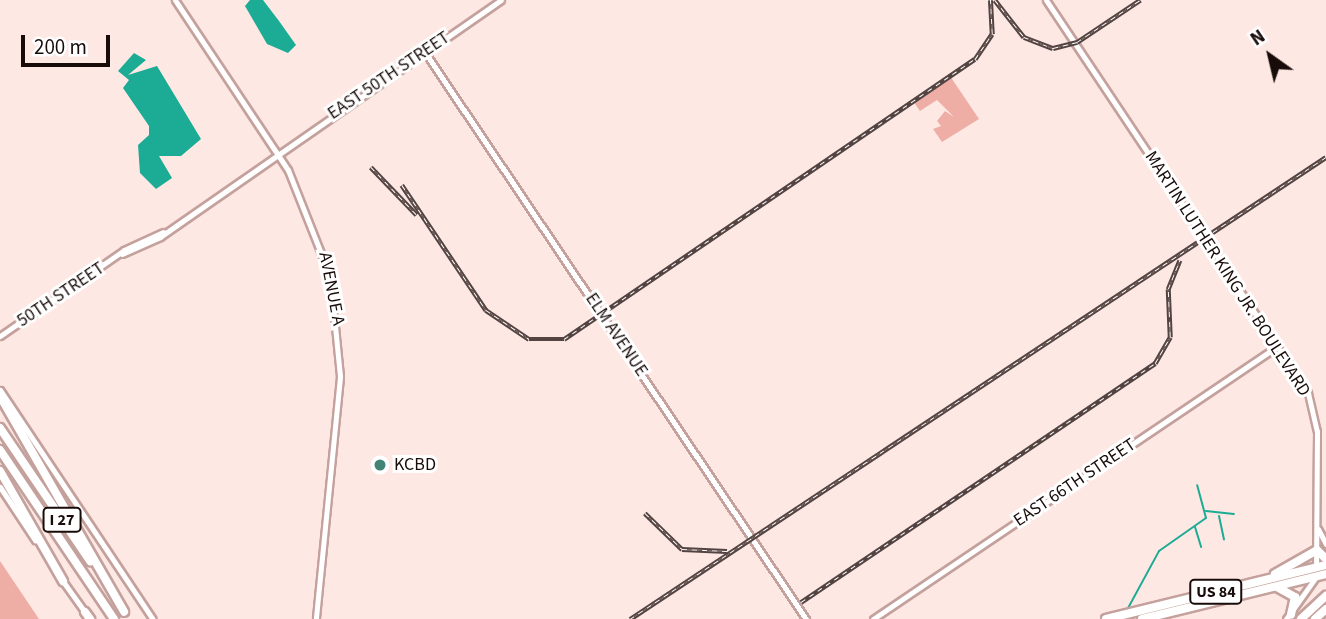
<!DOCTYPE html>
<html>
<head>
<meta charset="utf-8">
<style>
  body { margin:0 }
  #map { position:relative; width:1326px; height:619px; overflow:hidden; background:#fee8e4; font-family:"Source Sans 3",sans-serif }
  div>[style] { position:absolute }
  .green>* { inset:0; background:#eeaea5 }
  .water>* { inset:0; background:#1cab94 }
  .stream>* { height:2px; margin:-1px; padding:0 1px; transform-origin:1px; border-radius:1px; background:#1cab94 }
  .roads { filter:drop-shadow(2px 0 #c4a19c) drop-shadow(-2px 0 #c4a19c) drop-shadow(0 2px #c4a19c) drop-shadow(0 -2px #c4a19c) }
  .secondary>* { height:5px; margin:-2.5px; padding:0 2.5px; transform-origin:2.5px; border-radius:2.5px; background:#fff }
  .highway>* { height:8px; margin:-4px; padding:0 4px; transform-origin:4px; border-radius:4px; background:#fff }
  .rail>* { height:4.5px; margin-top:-2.25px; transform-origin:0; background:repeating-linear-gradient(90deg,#fff 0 5px,#534442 0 10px); box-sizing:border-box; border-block:2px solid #534442 }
  .dots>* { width:19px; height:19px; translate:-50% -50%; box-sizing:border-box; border:4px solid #fff; border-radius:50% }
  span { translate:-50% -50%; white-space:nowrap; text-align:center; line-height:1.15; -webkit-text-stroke:6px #fff; paint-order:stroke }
  .shield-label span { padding:2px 5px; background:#fff; border:2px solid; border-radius:5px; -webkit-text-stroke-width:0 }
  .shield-label { font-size:16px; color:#180c0a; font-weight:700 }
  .street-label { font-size:18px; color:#180c0a }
  .poi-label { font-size:18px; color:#180c0a }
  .left { translate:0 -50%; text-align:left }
  .north { position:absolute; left:1235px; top:21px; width:70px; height:70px; -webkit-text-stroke:5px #fff; paint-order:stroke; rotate:326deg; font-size:19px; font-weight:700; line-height:28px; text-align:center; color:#180c0a }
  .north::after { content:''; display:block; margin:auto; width:24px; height:32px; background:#180c0a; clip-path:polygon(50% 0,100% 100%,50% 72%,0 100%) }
  .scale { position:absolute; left:21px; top:35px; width:89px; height:32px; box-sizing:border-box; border:4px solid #180c0a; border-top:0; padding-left:9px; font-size:21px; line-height:24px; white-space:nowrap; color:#180c0a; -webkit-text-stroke:5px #fff; paint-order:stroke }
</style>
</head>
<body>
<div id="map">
  <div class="green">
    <div style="clip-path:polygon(950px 76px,979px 119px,942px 142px,933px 129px,941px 126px,937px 121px,945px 111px,954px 117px,937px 100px,920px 111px,913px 101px)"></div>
    <div style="clip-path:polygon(0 561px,39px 619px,0 619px)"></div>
  </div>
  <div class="water">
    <div style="clip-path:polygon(250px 0,263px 0,279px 21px,296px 45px,288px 53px,267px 44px,245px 6px)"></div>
    <div style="clip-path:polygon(134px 53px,146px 60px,128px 75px,157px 66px,201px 139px,181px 156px,159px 156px,172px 178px,156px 189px,140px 173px,138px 145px,149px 135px,149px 126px,123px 88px,129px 80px,118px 71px)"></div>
  </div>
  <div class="stream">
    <div style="left:1206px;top:511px;width:28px;rotate:6deg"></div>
    <div style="left:1219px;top:516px;width:24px;rotate:78deg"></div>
    <div style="left:1195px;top:527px;width:21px;rotate:73deg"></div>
    <div style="left:1127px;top:610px;width:67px;rotate:-61.5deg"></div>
    <div style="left:1159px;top:551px;width:57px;rotate:-35.1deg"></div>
    <div style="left:1206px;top:518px;width:34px;rotate:-105deg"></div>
  </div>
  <div class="roads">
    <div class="secondary">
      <div style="left:175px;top:0;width:204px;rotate:56.4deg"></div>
      <div style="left:288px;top:170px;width:114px;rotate:68.4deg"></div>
      <div style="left:330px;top:276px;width:101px;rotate:84.3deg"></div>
      <div style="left:340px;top:377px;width:243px;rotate:95.7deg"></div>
      <div style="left:1046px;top:0;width:472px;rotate:56.3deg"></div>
      <div style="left:1308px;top:393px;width:39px;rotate:77deg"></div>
      <div style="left:1317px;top:431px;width:136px;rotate:90.4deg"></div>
      <div style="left:424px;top:51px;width:685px;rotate:56.08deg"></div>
      <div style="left:122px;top:254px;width:42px;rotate:-24.1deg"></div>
      <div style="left:160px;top:237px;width:415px;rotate:-34.8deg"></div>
      <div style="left:0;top:336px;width:151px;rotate:-34.7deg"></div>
      <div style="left:124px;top:250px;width:43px;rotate:-24.8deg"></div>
      <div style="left:0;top:390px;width:275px;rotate:56.3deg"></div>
      <div style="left:0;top:487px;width:64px;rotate:56.6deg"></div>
      <div style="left:1318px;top:529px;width:17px;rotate:62deg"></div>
      <div style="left:62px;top:580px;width:43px;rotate:54.5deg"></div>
      <div style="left:873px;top:619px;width:488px;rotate:-34deg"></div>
      <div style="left:1286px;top:619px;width:52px;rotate:-54.5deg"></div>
    </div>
    <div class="highway">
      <div style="left:0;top:396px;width:249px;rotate:60.1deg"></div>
      <div style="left:0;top:428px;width:161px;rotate:55.9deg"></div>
      <div style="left:0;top:450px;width:204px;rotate:56deg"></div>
      <div style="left:0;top:471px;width:127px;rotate:60.2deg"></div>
      <div style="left:1275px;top:574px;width:48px;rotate:-29.7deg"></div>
      <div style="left:1317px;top:550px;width:13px;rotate:45deg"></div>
      <div style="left:1277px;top:587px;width:21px;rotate:29deg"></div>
      <div style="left:1295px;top:597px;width:18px;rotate:103deg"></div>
      <div style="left:85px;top:612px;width:9px;rotate:54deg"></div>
      <div style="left:1106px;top:619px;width:227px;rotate:-13.8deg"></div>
      <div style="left:1142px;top:619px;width:189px;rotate:-13.7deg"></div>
      <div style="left:1301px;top:619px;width:34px;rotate:-43deg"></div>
      <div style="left:1315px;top:619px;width:15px;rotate:-42deg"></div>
    </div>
  </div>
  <div class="rail">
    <div style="left:995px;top:0;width:47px;rotate:51.9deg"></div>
    <div style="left:1024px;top:37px;width:31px;rotate:21deg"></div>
    <div style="left:1053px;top:48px;width:25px;rotate:-14deg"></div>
    <div style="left:1077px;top:42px;width:76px;rotate:-33.7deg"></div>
    <div style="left:371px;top:167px;width:66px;rotate:46.2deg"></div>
    <div style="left:402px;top:185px;width:151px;rotate:56.1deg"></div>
    <div style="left:486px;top:310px;width:52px;rotate:34deg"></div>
    <div style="left:529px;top:339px;width:35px"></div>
    <div style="left:564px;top:339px;width:497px;rotate:-34.3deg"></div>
    <div style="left:975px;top:59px;width:30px;rotate:-56deg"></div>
    <div style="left:992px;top:34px;width:34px;rotate:-93deg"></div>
    <div style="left:645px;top:513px;width:52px;rotate:44.2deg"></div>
    <div style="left:682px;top:549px;width:45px;rotate:2.5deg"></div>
    <div style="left:801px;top:602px;width:427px;rotate:-34deg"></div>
    <div style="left:1155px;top:363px;width:30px;rotate:-60deg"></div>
    <div style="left:1170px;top:337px;width:48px;rotate:-92.4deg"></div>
    <div style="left:1168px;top:289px;width:31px;rotate:-68deg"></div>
    <div style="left:630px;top:619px;width:835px;rotate:-33.58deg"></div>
  </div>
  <div class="dots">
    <div style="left:380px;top:465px;background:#428577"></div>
  </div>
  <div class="shield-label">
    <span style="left:62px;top:520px">I 27</span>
    <span style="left:1216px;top:592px">US 84</span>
  </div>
  <div class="street-label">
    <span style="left:389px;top:76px;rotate:-34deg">EAST 50TH STREET</span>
    <span style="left:1227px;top:274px;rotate:57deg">MARTIN LUTHER KING JR. BOULEVARD</span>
    <span style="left:331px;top:289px;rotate:79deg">AVENUE A</span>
    <span style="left:61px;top:295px;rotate:-34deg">50TH STREET</span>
    <span style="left:616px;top:335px;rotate:56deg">ELM AVENUE</span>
    <span style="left:1075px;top:483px;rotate:-34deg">EAST 66TH STREET</span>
  </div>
  <div class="poi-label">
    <span class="left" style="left:394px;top:465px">KCBD</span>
  </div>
  <div class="north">N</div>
  <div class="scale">200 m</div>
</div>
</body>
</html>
